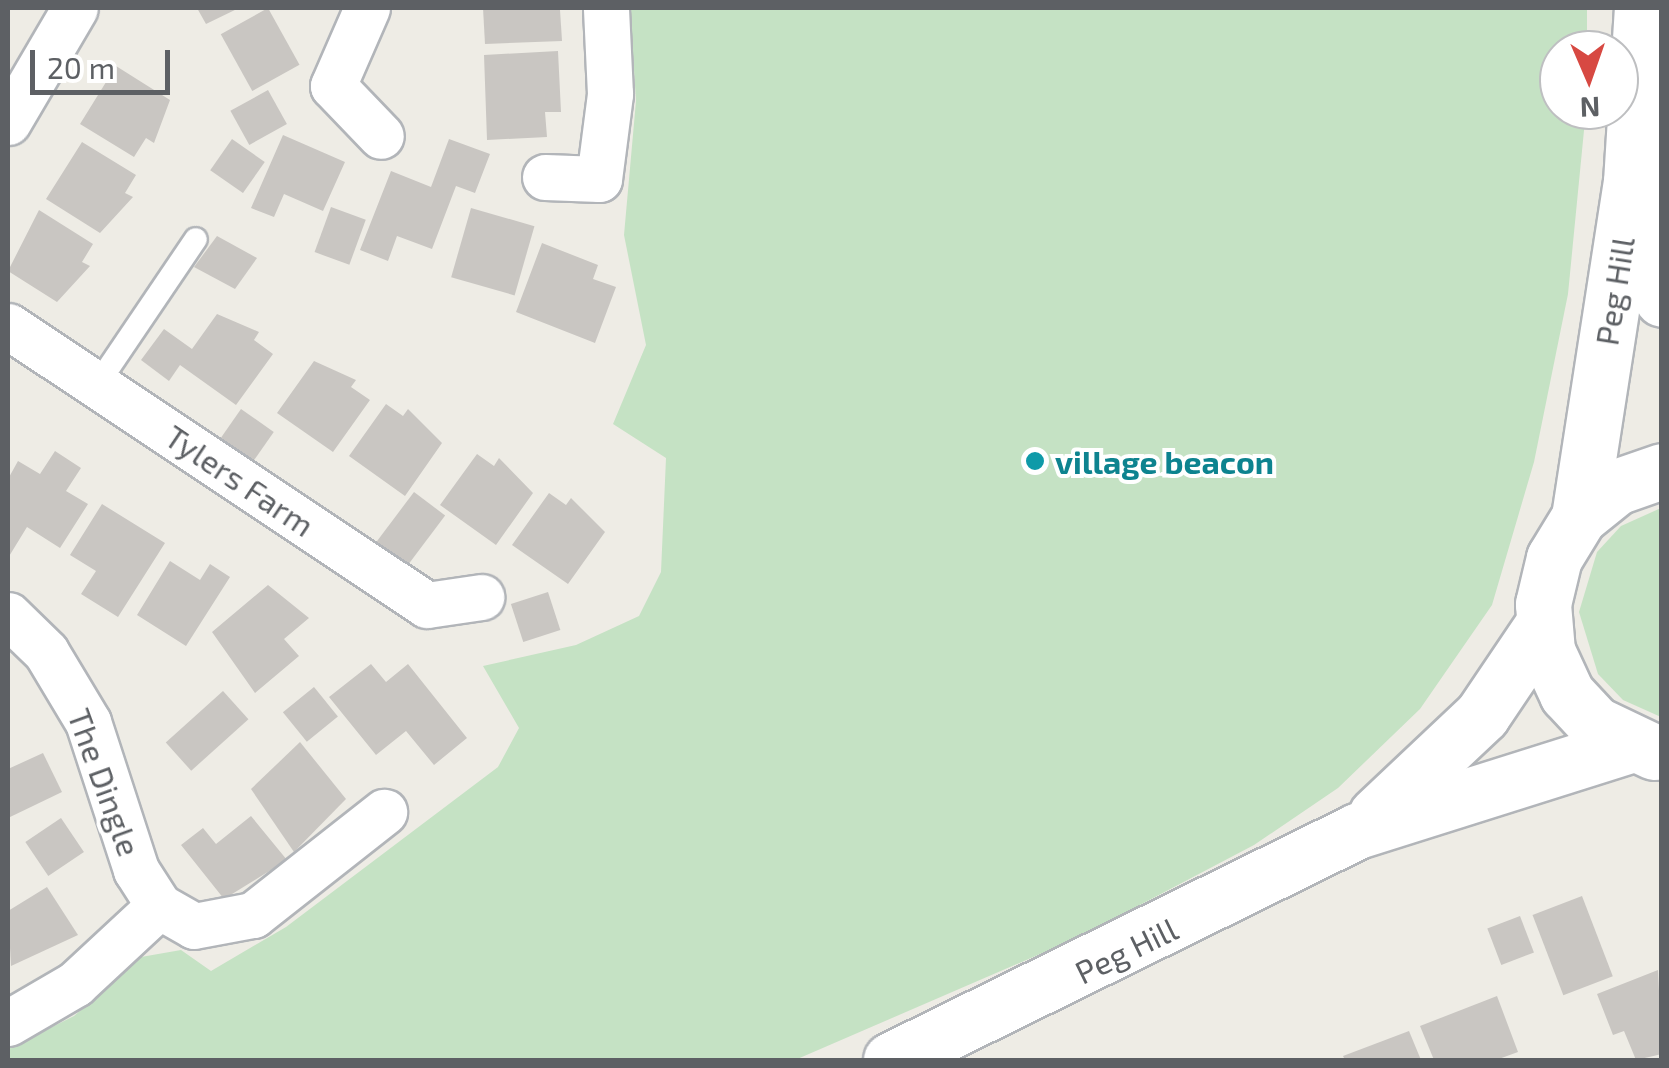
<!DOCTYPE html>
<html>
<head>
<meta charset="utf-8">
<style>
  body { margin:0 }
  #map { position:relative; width:1669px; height:1068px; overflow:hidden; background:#eeece5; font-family:"Exo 2",sans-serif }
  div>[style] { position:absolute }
  .green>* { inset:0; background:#c5e2c4 }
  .building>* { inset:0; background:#c9c6c2; transform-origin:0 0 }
  .roads { filter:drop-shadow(2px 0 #b2b5b9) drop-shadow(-2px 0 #b2b5b9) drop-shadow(0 2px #b2b5b9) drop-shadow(0 -2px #b2b5b9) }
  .lane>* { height:22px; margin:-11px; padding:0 11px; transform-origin:11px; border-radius:11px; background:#fff }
  .street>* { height:45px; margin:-22.5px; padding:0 22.5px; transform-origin:22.5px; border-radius:22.5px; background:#fff }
  .secondary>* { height:55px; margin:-27.5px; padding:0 27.5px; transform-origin:27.5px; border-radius:27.5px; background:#fff }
  .dots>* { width:28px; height:28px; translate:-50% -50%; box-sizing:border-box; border:5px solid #fff; border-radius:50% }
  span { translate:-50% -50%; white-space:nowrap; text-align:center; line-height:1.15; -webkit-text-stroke:8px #fff; paint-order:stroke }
  .street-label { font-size:32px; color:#5d6064 }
  .culture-label { font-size:32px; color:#0d838f; font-weight:700 }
  .left { translate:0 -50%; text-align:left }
  .frame { position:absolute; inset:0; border:10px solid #5d6064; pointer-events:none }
  .north { position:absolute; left:1539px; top:30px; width:100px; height:100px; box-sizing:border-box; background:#fff; border:2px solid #bebfc1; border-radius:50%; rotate:178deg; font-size:28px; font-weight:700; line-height:40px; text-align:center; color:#5d6064 }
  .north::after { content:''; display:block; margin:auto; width:35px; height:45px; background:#d74942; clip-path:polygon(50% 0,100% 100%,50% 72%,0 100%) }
  .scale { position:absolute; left:30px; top:50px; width:140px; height:45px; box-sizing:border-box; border:5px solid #5d6064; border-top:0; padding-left:12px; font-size:30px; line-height:35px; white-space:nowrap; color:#5d6064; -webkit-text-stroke:8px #fff; paint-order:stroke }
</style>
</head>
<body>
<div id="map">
  <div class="green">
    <div style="clip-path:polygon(630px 8px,1587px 8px,1587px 50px,1559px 50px,1559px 110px,1586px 110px,1568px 294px,1534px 462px,1492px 605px,1420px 709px,1338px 788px,1254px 845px,1077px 938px,795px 1060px,8px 1060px,8px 1049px,74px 1016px,141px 957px,181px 950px,211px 971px,286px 927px,498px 767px,519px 728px,483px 666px,576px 645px,639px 616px,661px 572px,666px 458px,613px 424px,646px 345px,624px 235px,636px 101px)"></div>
    <div style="clip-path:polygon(1661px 508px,1662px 508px,1661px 717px,1623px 700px,1598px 674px,1579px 612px,1597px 552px,1621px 526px)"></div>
  </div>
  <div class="building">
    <div style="clip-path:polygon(197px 8px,239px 8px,206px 24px)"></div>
    <div style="left:268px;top:8px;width:65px;height:54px;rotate:61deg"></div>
    <div style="clip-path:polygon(483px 8px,560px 10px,562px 41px,485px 44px)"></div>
    <div style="clip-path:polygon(558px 51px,561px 112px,545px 112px,547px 137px,487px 140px,484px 55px)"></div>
    <div style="clip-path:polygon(116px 66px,170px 100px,154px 143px,146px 138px,134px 157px,80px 124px)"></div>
    <div style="left:268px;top:90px;width:39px;height:43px;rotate:61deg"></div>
    <div style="clip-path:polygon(283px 135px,345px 162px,323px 211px,284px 194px,274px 217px,251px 208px)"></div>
    <div style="left:232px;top:139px;width:40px;height:38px;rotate:35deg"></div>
    <div style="clip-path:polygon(449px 139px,490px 154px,475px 193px,456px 186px,432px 249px,397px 236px,388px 261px,360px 250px,391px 171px,431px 187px)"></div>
    <div style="clip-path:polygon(82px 142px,136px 175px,125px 193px,133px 197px,100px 233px,46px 199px)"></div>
    <div style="left:331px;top:207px;width:37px;height:48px;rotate:20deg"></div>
    <div style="left:471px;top:208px;width:66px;height:72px;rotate:16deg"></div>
    <div style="clip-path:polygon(39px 210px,93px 244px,82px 262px,90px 266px,57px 302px,8px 271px)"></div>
    <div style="clip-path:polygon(217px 236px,257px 258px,235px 289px,194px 267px)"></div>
    <div style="clip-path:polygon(542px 243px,598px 265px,593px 279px,616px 287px,595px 343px,516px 312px)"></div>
    <div style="clip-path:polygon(217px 314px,259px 332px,254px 340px,273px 354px,236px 405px,180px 365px,169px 381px,141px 360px,164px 329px,192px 349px)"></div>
    <div style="clip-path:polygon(314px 361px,356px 380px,351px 387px,370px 400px,333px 452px,277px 413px)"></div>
    <div style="clip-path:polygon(386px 404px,403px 416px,408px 409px,442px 443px,405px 496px,349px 456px)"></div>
    <div style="left:241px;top:409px;width:40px;height:38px;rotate:35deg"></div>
    <div style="clip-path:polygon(55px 451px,81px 468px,66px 491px,88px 504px,60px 548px,27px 527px,8px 558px,8px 479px,18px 461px,40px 474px)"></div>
    <div style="clip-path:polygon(477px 454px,494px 466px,499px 458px,533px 493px,496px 545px,440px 505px)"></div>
    <div style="left:414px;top:492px;width:39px;height:70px;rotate:37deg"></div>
    <div style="clip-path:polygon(549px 493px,566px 505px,571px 498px,605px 532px,568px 584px,512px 545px)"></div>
    <div style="clip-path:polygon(102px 504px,165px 543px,118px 617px,81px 594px,96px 571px,70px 555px)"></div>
    <div style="clip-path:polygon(170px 561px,200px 580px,210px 564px,230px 577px,186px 646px,137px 615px)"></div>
    <div style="clip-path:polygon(268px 585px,309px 618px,284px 639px,299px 656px,255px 693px,212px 632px)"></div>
    <div style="left:548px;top:592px;width:40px;height:39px;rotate:72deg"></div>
    <div style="clip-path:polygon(371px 664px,386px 682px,408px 664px,467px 738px,434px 765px,406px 731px,376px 755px,329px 697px)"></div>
    <div style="left:314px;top:687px;width:38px;height:40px;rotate:51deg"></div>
    <div style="left:223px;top:691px;width:38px;height:77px;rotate:48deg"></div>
    <div style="clip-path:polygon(300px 742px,346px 799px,294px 852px,251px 789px)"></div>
    <div style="clip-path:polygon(43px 753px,62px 792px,8px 818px,8px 769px)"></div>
    <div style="clip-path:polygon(251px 816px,287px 860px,224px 899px,181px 845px,203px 828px,216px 844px)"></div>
    <div style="left:61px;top:818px;width:41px;height:43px;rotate:56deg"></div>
    <div style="clip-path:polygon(47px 887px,78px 935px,11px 966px,8px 911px)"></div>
    <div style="left:1582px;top:896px;width:86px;height:53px;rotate:69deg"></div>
    <div style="left:1520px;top:916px;width:39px;height:35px;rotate:69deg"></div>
    <div style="clip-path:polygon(1658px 970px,1662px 1054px,1636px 1060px,1624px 1031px,1613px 1035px,1597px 994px)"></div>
    <div style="clip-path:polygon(1497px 996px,1518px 1052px,1496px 1060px,1434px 1060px,1420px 1026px)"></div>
    <div style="clip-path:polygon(1409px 1031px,1421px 1060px,1345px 1060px,1343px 1056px)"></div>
  </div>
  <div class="roads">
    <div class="lane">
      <div style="left:97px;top:385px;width:176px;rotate:-55.9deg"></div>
    </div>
    <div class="street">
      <div style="left:367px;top:8px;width:85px;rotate:113.6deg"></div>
      <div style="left:333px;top:86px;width:69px;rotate:46.2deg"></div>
      <div style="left:8px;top:122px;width:132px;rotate:-59.6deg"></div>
      <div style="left:545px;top:177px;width:54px;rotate:2.1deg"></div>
      <div style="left:599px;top:179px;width:86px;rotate:-82.6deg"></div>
      <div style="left:610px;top:94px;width:86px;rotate:-92.7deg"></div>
      <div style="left:8px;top:326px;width:503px;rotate:33.66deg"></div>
      <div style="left:427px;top:605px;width:55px;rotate:-8.4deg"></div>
      <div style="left:8px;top:615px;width:53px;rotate:44.2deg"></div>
      <div style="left:46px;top:652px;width:82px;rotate:59deg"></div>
      <div style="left:88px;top:722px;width:156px;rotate:72deg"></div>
      <div style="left:136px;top:870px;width:43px;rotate:57.4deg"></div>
      <div style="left:159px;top:906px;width:40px;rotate:29.7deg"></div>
      <div style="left:194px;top:926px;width:60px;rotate:-10.6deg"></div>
      <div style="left:253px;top:915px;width:167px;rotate:-38.2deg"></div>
      <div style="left:8px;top:1023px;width:78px;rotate:-30.2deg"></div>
      <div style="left:75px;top:984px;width:115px;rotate:-42.9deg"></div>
    </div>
    <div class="secondary">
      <div style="left:1636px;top:200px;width:102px;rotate:75.3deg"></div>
      <div style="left:1579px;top:517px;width:339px;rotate:-81.2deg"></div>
      <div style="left:1631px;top:182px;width:174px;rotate:-86.4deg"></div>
      <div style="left:1654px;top:752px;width:65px;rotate:-154.6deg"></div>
      <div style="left:1595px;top:724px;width:41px;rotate:-133deg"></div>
      <div style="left:1567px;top:694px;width:47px;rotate:-114.9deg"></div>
      <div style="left:1547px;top:651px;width:47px;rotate:-94.9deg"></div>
      <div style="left:1543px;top:604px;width:47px;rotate:-76.6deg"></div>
      <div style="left:1554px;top:558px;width:48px;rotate:-58.6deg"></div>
      <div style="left:1579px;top:517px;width:48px;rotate:-39deg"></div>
      <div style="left:1616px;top:487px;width:49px;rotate:-19.2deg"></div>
      <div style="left:1376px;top:815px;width:146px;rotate:-43.3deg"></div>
      <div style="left:1482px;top:715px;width:111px;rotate:-56deg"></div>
      <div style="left:891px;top:1060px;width:519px;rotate:-26.17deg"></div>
      <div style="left:1357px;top:831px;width:285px;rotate:-17.5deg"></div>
    </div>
  </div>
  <div class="dots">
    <div style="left:1035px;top:461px;background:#0f9aa8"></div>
  </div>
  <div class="street-label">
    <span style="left:1614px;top:291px;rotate:-81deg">Peg Hill</span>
    <span style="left:240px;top:480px;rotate:34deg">Tylers Farm</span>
    <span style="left:105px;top:782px;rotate:70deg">The Dingle</span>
    <span style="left:1126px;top:950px;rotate:-26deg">Peg Hill</span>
  </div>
  <div class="culture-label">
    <span class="left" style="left:1055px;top:461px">village beacon</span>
  </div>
  <div class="frame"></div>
  <div class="north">N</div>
  <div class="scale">20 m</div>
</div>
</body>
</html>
